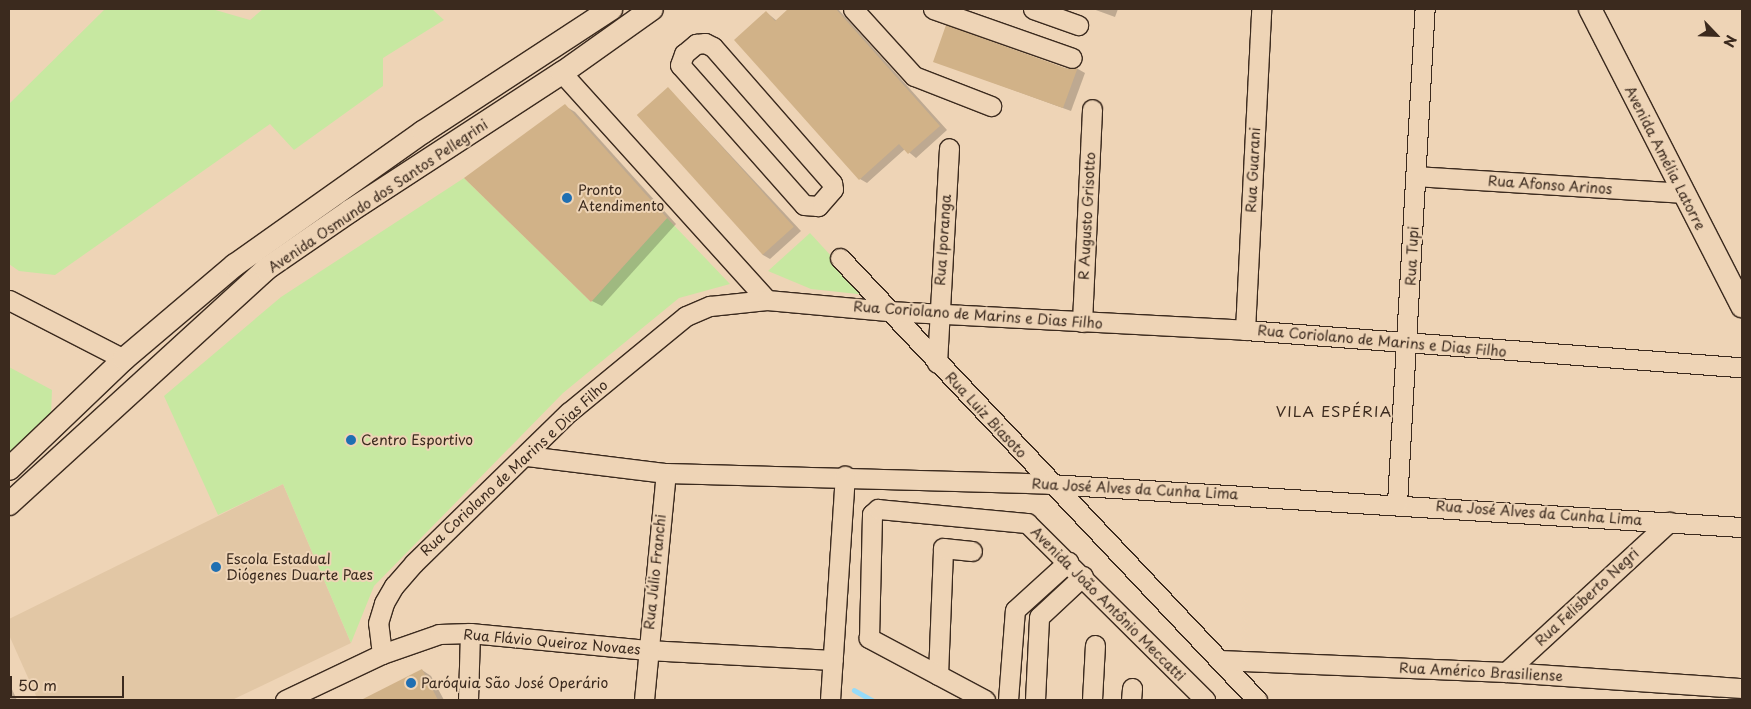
<!DOCTYPE html>
<html>
<head>
<meta charset="utf-8">
<style>
  body { margin:0 }
  #map { position:relative; width:1751px; height:709px; overflow:hidden; background:#eed4b6; font-family:"Playpen Sans",sans-serif }
  div>[style] { position:absolute }
  .built>* { inset:0; background:#e2c7a5 }
  .green>* { inset:0; background:#c7e8a1 }
  .shadow>* { inset:0; background:#0003 }
  .stream>* { height:4.5px; margin:-2.25px; padding:0 2.25px; transform-origin:2.25px; border-radius:2.25px; background:#96dbf8 }
  .building>* { inset:0; background:#d1b288; transform-origin:0 0 }
  .roads { filter:drop-shadow(1px 0 #3b2a1e) drop-shadow(-1px 0 #3b2a1e) drop-shadow(0 1px #3b2a1e) drop-shadow(0 -1px #3b2a1e) }
  .minor>* { height:19px; margin:-9.5px; padding:0 9.5px; transform-origin:9.5px; border-radius:9.5px; background:#eed4b6 }
  .major>* { height:22px; margin:-11px; padding:0 11px; transform-origin:11px; border-radius:11px; background:#eed4b6 }
  .dots>* { width:14px; height:14px; translate:-50% -50%; box-sizing:border-box; border:2px solid #eed4b6; border-radius:50% }
  span { translate:-50% -50%; white-space:nowrap; text-align:center; line-height:1.15; -webkit-text-stroke:4px #eed4b6; paint-order:stroke }
  .street-label { font-size:14px; color:#3b2a1e }
  .poi-label { font-size:14px; color:#3b2a1e }
  .left { translate:0 -50%; text-align:left }
  .neighbourhood-label { font-size:15px; color:#3b2a1e; letter-spacing:1px }
  .frame { position:absolute; inset:0; border:10px solid #3b2a1e; pointer-events:none }
  .north { position:absolute; left:1691px; top:10px; width:50px; height:50px; -webkit-text-stroke:4px #eed4b6; paint-order:stroke; rotate:114deg; font-size:14px; font-weight:700; line-height:20px; text-align:center; color:#3b2a1e }
  .north::after { content:''; display:block; margin:auto; width:18px; height:22px; background:#3b2a1e; clip-path:polygon(50% 0,100% 100%,50% 72%,0 100%) }
  .scale { position:absolute; left:10px; top:676px; width:114px; height:22px; box-sizing:border-box; border:2px solid #3b2a1e; border-top:0; padding-left:6px; font-size:15px; line-height:18px; white-space:nowrap; color:#3b2a1e; -webkit-text-stroke:4px #eed4b6; paint-order:stroke }
</style>
</head>
<body>
<div id="map">
  <div class="built">
    <div style="clip-path:polygon(283px 484px,351px 643px,232px 700px,38px 700px,9px 635px,9px 619px)"></div>
  </div>
  <div class="green">
    <div style="clip-path:polygon(105px 9px,212px 9px,250px 20px,263px 9px,432px 9px,444px 20px,383px 58px,383px 86px,294px 150px,270px 124px,55px 275px,19px 271px,9px 264px,9px 104px)"></div>
    <div style="clip-path:polygon(464px 178px,591px 302px,667px 218px,730px 284px,679px 298px,563px 393px,374px 586px,351px 643px,283px 484px,218px 515px,164px 396px,281px 297px)"></div>
    <div style="clip-path:polygon(810px 233px,867px 295px,811px 289px,768px 271px)"></div>
    <div style="clip-path:polygon(9px 367px,52px 390px,51px 414px,9px 456px)"></div>
  </div>
  <div class="shadow">
    <div style="clip-path:polygon(790px 9px,838px 9px,947px 130px,916px 158px,905px 149px,867px 183px,860px 179px,736px 40px,766px 12px,777px 21px)"></div>
    <div style="clip-path:polygon(1093px 9px,1118px 9px,1115px 17px)"></div>
    <div style="clip-path:polygon(934px 61px,1078px 69px,1085px 73px,1071px 111px)"></div>
    <div style="clip-path:polygon(668px 88px,801px 231px,770px 259px,763px 255px)"></div>
    <div style="clip-path:polygon(565px 106px,575px 112px,676px 224px,602px 306px,592px 301px)"></div>
    <div style="clip-path:polygon(422px 670px,431px 676px,444px 700px,368px 700px)"></div>
    <div style="clip-path:polygon(9px 683px,17px 700px,9px 700px)"></div>
  </div>
  <div class="stream">
    <div style="left:854px;top:690px;width:21px;rotate:29deg"></div>
  </div>
  <div class="building">
    <div style="clip-path:polygon(788px 9px,836px 9px,940px 126px,908px 154px,899px 144px,859px 180px,734px 40px,766px 11px,775px 21px)"></div>
    <div style="clip-path:polygon(946px 25px,1068px 69px,1078px 67px,1063px 108px,933px 62px)"></div>
    <div style="left:668px;top:87px;width:188px;height:42px;rotate:48deg"></div>
    <div style="clip-path:polygon(565px 104px,667px 218px,591px 302px,464px 178px)"></div>
    <div style="clip-path:polygon(422px 669px,438px 700px,361px 700px)"></div>
  </div>
  <div class="roads">
    <div class="minor">
      <div style="left:853px;top:9px;width:91px;rotate:47.7deg"></div>
      <div style="left:914px;top:76px;width:83px;rotate:21.3deg"></div>
      <div style="left:933px;top:9px;width:147px;rotate:19.4deg"></div>
      <div style="left:1033px;top:9px;width:48px;rotate:19.6deg"></div>
      <div style="left:705px;top:43px;width:9px;rotate:27deg"></div>
      <div style="left:713px;top:47px;width:181px;rotate:48.8deg"></div>
      <div style="left:832px;top:183px;width:6px;rotate:81deg"></div>
      <div style="left:833px;top:189px;width:23px;rotate:131deg"></div>
      <div style="left:818px;top:206px;width:14px;rotate:-176deg"></div>
      <div style="left:804px;top:205px;width:187px;rotate:-131.5deg"></div>
      <div style="left:680px;top:65px;width:12px;rotate:-70deg"></div>
      <div style="left:684px;top:54px;width:16px;rotate:-40deg"></div>
      <div style="left:696px;top:44px;width:9px;rotate:-6deg"></div>
      <div style="left:562px;top:73px;width:306px;rotate:47.9deg"></div>
      <div style="left:1416px;top:176px;width:268px;rotate:3.6deg"></div>
      <div style="left:840px;top:258px;width:608px;rotate:46.67deg"></div>
      <div style="left:9px;top:300px;width:129px;rotate:27.2deg"></div>
      <div style="left:1082px;top:322px;width:213px;rotate:-87.3deg"></div>
      <div style="left:1245px;top:330px;width:321px;rotate:-87.1deg"></div>
      <div style="left:937px;top:363px;width:215px;rotate:-86.8deg"></div>
      <div style="left:527px;top:456px;width:140px;rotate:7deg"></div>
      <div style="left:666px;top:473px;width:384px;rotate:1.6deg"></div>
      <div style="left:1050px;top:484px;width:693px;rotate:3.56deg"></div>
      <div style="left:1397px;top:503px;width:495px;rotate:-86.8deg"></div>
      <div style="left:382px;top:654px;width:31px;rotate:-97deg"></div>
      <div style="left:378px;top:623px;width:21px;rotate:-73deg"></div>
      <div style="left:384px;top:603px;width:20px;rotate:-60deg"></div>
      <div style="left:394px;top:586px;width:30px;rotate:-49deg"></div>
      <div style="left:414px;top:563px;width:216px;rotate:-44.3deg"></div>
      <div style="left:569px;top:412px;width:151px;rotate:-39.4deg"></div>
      <div style="left:686px;top:316px;width:26px;rotate:-23deg"></div>
      <div style="left:710px;top:306px;width:57px;rotate:-6deg"></div>
      <div style="left:767px;top:300px;width:121px;rotate:5.2deg"></div>
      <div style="left:888px;top:311px;width:358px;rotate:3deg"></div>
      <div style="left:1245px;top:330px;width:498px;rotate:4.3deg"></div>
      <div style="left:1219px;top:660px;width:287px;rotate:2.4deg"></div>
      <div style="left:1506px;top:672px;width:237px;rotate:3.9deg"></div>
      <div style="left:1506px;top:672px;width:222px;rotate:-42.6deg"></div>
      <div style="left:938px;top:675px;width:127px;rotate:-87.7deg"></div>
      <div style="left:943px;top:548px;width:29px;rotate:6deg"></div>
      <div style="left:285px;top:700px;width:107px;rotate:-25.4deg"></div>
      <div style="left:382px;top:654px;width:60px;rotate:-19.3deg"></div>
      <div style="left:439px;top:634px;width:31px;rotate:-2deg"></div>
      <div style="left:470px;top:633px;width:178px;rotate:5.5deg"></div>
      <div style="left:647px;top:650px;width:186px;rotate:3.1deg"></div>
      <div style="left:468px;top:700px;width:67px;rotate:-88.3deg"></div>
      <div style="left:644px;top:700px;width:228px;rotate:-84.5deg"></div>
      <div style="left:830px;top:700px;width:225px;rotate:-86.2deg"></div>
      <div style="left:985px;top:700px;width:132px;rotate:-151.9deg"></div>
      <div style="left:869px;top:638px;width:124px;rotate:-88.6deg"></div>
      <div style="left:872px;top:514px;width:8px;rotate:-40deg"></div>
      <div style="left:878px;top:509px;width:150px;rotate:5.4deg"></div>
      <div style="left:1027px;top:523px;width:251px;rotate:44.8deg"></div>
      <div style="left:1008px;top:700px;width:90px;rotate:-85.6deg"></div>
      <div style="left:1015px;top:610px;width:72px;rotate:-42.2deg"></div>
      <div style="left:1035px;top:700px;width:83px;rotate:-87.2deg"></div>
      <div style="left:1039px;top:617px;width:60px;rotate:-43deg"></div>
      <div style="left:1092px;top:700px;width:55px;rotate:-86.9deg"></div>
      <div style="left:1131px;top:700px;width:12px;rotate:-85deg"></div>
    </div>
    <div class="major">
      <div style="left:1590px;top:9px;width:334px;rotate:62.9deg"></div>
      <div style="left:9px;top:469px;width:159px;rotate:-43.7deg"></div>
      <div style="left:124px;top:359px;width:145px;rotate:-40.3deg"></div>
      <div style="left:235px;top:265px;width:230px;rotate:-35.3deg"></div>
      <div style="left:423px;top:132px;width:225px;rotate:-33.2deg"></div>
      <div style="left:9px;top:504px;width:348px;rotate:-42.4deg"></div>
      <div style="left:266px;top:269px;width:102px;rotate:-34.6deg"></div>
      <div style="left:350px;top:211px;width:253px;rotate:-33.1deg"></div>
      <div style="left:562px;top:73px;width:110px;rotate:-35.4deg"></div>
    </div>
  </div>
  <div class="dots">
    <div style="left:567px;top:198px;background:#1f6fb2"></div>
    <div style="left:351px;top:440px;background:#1f6fb2"></div>
    <div style="left:216px;top:567px;background:#1f6fb2"></div>
    <div style="left:411px;top:683px;background:#1f6fb2"></div>
  </div>
  <div class="street-label">
    <span style="left:1665px;top:158px;rotate:63deg">Avenida Amélia Latorre</span>
    <span style="left:1253px;top:170px;rotate:-87deg">Rua Guarani</span>
    <span style="left:1550px;top:185px;rotate:4deg">Rua Afonso Arinos</span>
    <span style="left:378px;top:196px;rotate:-34deg">Avenida Osmundo dos Santos Pellegrini</span>
    <span style="left:1087px;top:216px;rotate:-87deg">R Augusto Grisotto</span>
    <span style="left:943px;top:240px;rotate:-86deg">Rua Iporanga</span>
    <span style="left:1412px;top:256px;rotate:-87deg">Rua Tupi</span>
    <span style="left:978px;top:315px;rotate:4deg">Rua Coriolano de Marins e Dias Filho</span>
    <span style="left:1382px;top:341px;rotate:5deg">Rua Coriolano de Marins e Dias Filho</span>
    <span style="left:986px;top:415px;rotate:47deg">Rua Luiz Biasoto</span>
    <span style="left:514px;top:468px;rotate:-43deg">Rua Coriolano de Marins e Dias Filho</span>
    <span style="left:1135px;top:489px;rotate:3deg">Rua José Alves da Cunha Lima</span>
    <span style="left:1539px;top:513px;rotate:4deg">Rua José Alves da Cunha Lima</span>
    <span style="left:655px;top:572px;rotate:-84deg">Rua Júlio Franchi</span>
    <span style="left:1587px;top:597px;rotate:-43deg">Rua Felisberto Negri</span>
    <span style="left:1108px;top:604px;rotate:45deg">Avenida João Antônio Meccatti</span>
    <span style="left:552px;top:642px;rotate:5deg">Rua Flávio Queiroz Novaes</span>
    <span style="left:1481px;top:672px;rotate:3deg">Rua Américo Brasiliense</span>
  </div>
  <div class="poi-label">
    <span class="left" style="left:578px;top:198px">Pronto<br>Atendimento</span>
    <span class="left" style="left:361px;top:440px">Centro Esportivo</span>
    <span class="left" style="left:226px;top:567px">Escola Estadual<br>Diógenes Duarte Paes</span>
    <span class="left" style="left:421px;top:683px">Paróquia São José Operário</span>
  </div>
  <div class="neighbourhood-label">
    <span style="left:1334px;top:411px">VILA ESPÉRIA</span>
  </div>
  <div class="frame"></div>
  <div class="north">N</div>
  <div class="scale">50 m</div>
</div>
</body>
</html>
